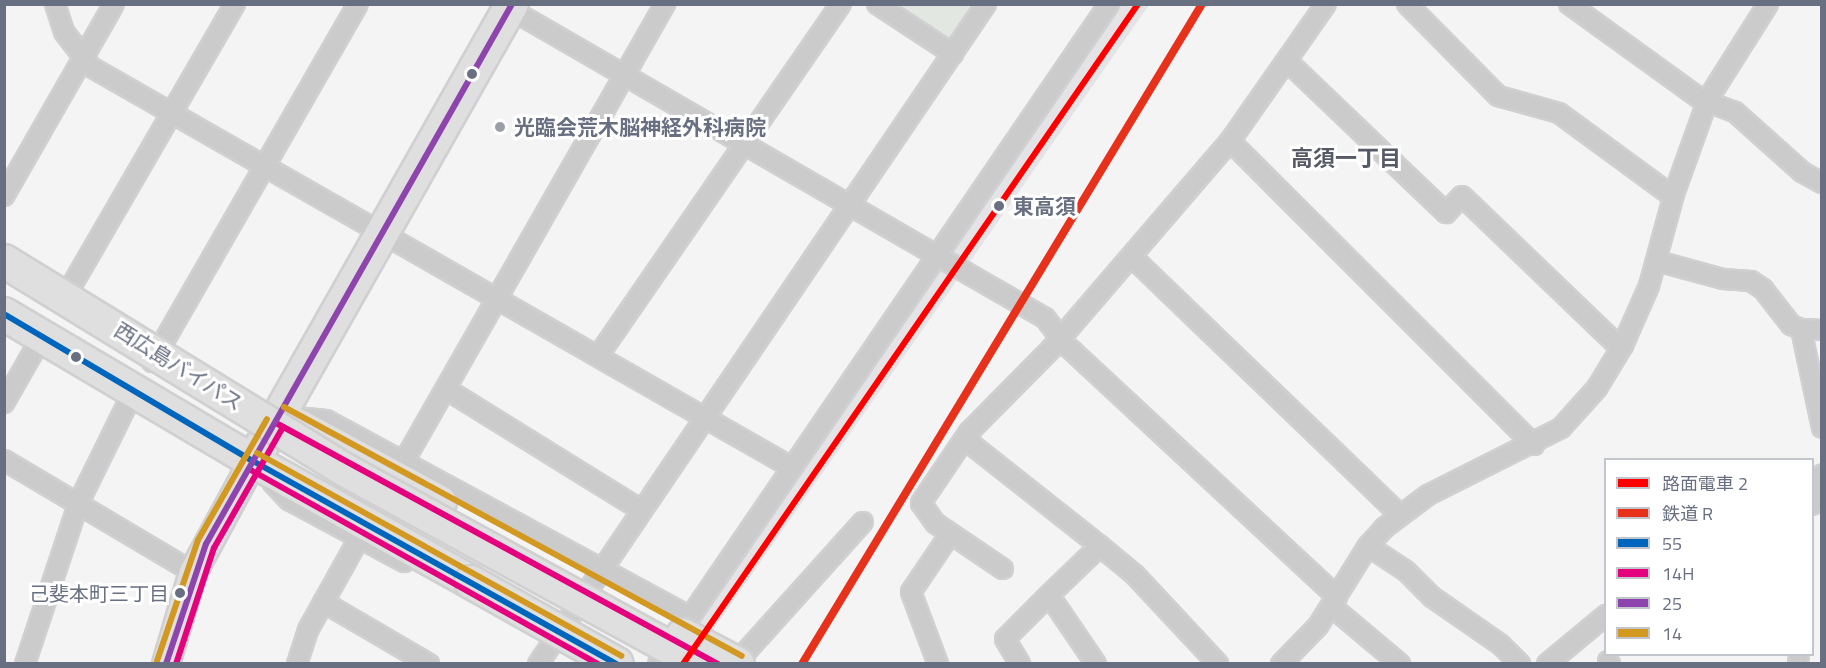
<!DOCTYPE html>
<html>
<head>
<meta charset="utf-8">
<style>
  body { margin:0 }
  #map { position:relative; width:1826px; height:668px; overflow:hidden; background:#f4f4f4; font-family:"Titillium Web","Noto Sans JP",sans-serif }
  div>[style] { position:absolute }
  .built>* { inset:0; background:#e4e4e6 }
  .green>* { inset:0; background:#e3e7e2 }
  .roads { filter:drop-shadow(2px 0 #d0d0d2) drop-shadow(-2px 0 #d0d0d2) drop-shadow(0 2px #d0d0d2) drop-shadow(0 -2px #d0d0d2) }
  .street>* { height:18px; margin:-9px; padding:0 9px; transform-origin:9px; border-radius:9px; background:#cbcbcc }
  .secondary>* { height:26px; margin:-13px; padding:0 13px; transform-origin:13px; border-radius:13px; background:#dfdfe0 }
  .highway>* { height:32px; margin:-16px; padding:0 16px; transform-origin:16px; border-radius:16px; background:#dfdfe0 }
  .bridges { filter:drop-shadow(2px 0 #d0d0d1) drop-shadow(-2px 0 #d0d0d1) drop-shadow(0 2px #d0d0d1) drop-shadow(0 -2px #d0d0d1) }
  .highway-bridge>* { height:32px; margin:-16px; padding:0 16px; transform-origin:16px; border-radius:16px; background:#dfdfe0 }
  .bus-1>* { height:6px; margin:-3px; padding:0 3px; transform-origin:3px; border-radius:3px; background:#0065bd }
  .bus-2>* { height:6px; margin:-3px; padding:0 3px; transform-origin:3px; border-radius:3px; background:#e5007d }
  .bus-3>* { height:6px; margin:-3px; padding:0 3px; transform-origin:3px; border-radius:3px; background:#8e44ad }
  .bus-4>* { height:6px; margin:-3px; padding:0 3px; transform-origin:3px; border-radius:3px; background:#d39820 }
  .rail-1>* { height:8px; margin:-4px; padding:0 4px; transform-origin:4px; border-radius:4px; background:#e7311b }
  .tram-1>* { height:6px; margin:-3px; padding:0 3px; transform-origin:3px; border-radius:3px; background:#f00 }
  .dots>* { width:16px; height:16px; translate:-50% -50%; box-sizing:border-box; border:3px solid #fff; border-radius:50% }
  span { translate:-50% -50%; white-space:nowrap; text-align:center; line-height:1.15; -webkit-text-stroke:6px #fff; paint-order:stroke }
  .bus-label { font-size:20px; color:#686f80 }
  .right { translate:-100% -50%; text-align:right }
  .poi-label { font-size:21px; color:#686f80; font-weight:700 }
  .left { translate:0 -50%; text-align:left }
  .stop-label { font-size:21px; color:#686f80; font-weight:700 }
  .street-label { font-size:21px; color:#686f80 }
  .neighbourhood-label { font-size:22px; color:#555a66; font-weight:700 }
  .frame { position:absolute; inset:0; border:6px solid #686f80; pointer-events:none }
  .legend { position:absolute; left:1604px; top:458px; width:210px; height:198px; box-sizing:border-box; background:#fff; border:2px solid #c3c5cc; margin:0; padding:8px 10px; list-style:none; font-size:18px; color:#686f80 }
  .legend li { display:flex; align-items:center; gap:12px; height:30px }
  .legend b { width:30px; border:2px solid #c3c5cc }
</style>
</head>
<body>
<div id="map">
  <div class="built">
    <div style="clip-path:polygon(1119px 5px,1149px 5px,690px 663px,667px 664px)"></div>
  </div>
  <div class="green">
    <div style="clip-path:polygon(892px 5px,980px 5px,954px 42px,947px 42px)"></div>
  </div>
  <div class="roads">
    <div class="street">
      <div style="left:55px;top:4px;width:29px;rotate:72deg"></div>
      <div style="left:64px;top:32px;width:44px;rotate:52.4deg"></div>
      <div style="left:91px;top:67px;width:806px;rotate:29.74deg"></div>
      <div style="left:877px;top:4px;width:91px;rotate:33.3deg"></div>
      <div style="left:1407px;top:4px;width:129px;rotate:45.3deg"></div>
      <div style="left:1498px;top:96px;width:63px;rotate:15.6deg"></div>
      <div style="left:1559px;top:113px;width:134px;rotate:36.2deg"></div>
      <div style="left:1667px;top:192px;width:7px;rotate:16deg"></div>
      <div style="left:1569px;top:4px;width:164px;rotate:35.8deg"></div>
      <div style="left:1702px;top:100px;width:35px;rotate:20deg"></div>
      <div style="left:1735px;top:112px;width:90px;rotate:41.8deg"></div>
      <div style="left:1802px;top:172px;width:23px;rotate:29deg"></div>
      <div style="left:503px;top:5px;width:626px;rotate:30.01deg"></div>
      <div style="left:1045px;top:318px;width:34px;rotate:52deg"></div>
      <div style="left:1066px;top:345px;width:370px;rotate:42.9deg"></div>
      <div style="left:1288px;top:62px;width:219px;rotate:43.7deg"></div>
      <div style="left:1446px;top:213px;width:23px;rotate:-47deg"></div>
      <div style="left:1462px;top:196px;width:209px;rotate:43.8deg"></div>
      <div style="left:1613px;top:341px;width:11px;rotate:22deg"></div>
      <div style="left:1230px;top:141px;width:430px;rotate:45deg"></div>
      <div style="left:4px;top:196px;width:221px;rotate:-60.2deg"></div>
      <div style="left:1132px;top:257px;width:372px;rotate:43.9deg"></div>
      <div style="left:1657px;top:261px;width:68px;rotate:15.3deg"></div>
      <div style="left:1723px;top:279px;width:28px;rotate:4deg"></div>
      <div style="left:1751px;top:281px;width:14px;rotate:34deg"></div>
      <div style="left:1763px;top:289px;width:46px;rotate:52.1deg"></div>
      <div style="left:1791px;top:325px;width:11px;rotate:22deg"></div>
      <div style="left:1801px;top:329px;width:101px;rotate:78deg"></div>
      <div style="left:61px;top:304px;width:347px;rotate:-59.9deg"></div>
      <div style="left:1801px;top:329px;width:21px;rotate:3deg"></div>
      <div style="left:598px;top:356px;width:428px;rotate:-55.4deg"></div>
      <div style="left:152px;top:362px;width:413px;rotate:-60.1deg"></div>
      <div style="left:446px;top:389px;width:229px;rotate:31.8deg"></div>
      <div style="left:4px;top:403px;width:78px;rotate:-60.2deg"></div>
      <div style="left:297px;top:417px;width:29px;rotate:6deg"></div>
      <div style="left:326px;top:420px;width:413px;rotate:28.4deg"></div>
      <div style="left:969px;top:432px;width:86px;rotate:124.1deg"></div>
      <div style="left:921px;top:503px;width:24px;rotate:55deg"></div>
      <div style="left:935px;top:523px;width:82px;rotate:34.1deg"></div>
      <div style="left:4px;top:460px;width:220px;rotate:30.7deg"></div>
      <div style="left:403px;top:463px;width:529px;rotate:-60.28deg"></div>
      <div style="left:272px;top:482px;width:25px;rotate:47deg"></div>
      <div style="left:289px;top:500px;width:131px;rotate:28.3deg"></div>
      <div style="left:1812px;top:505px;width:32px;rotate:-72deg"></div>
      <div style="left:1100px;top:546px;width:45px;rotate:39.6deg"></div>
      <div style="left:1135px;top:575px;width:122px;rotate:47deg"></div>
      <div style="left:1368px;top:546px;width:45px;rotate:33.3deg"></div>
      <div style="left:1406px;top:571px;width:37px;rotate:45deg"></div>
      <div style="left:1432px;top:597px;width:84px;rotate:34.8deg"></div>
      <div style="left:1501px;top:645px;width:27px;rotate:45deg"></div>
      <div style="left:323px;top:602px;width:123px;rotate:30.3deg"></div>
      <div style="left:1332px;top:607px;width:89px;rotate:40deg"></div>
      <div style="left:1608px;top:661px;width:4px;rotate:56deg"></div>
      <div style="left:25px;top:664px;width:171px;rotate:-71.6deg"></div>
      <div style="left:79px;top:502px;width:127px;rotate:-63.8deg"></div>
      <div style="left:297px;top:664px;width:36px;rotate:-72deg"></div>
      <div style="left:308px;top:630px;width:103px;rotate:-60.9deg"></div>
      <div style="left:538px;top:664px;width:798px;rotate:-55.83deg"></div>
      <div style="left:658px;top:664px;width:799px;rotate:-55.65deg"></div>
      <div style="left:735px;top:664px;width:191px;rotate:-48deg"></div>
      <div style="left:938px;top:664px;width:77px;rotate:-110.6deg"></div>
      <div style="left:911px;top:592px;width:70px;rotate:-56.1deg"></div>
      <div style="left:1020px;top:664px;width:29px;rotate:-121deg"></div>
      <div style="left:1005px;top:639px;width:62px;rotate:-45deg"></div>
      <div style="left:1096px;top:664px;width:83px;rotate:-124.3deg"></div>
      <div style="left:1049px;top:595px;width:71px;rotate:-43.9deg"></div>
      <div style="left:1100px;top:546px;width:164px;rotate:-141.7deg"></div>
      <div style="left:971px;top:444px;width:12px;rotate:-99deg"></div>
      <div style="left:969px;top:432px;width:118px;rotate:-45.3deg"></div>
      <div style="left:1052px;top:348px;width:273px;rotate:-49.3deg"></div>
      <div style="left:1230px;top:141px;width:167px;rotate:-55deg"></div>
      <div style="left:1281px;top:664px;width:53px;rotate:-45.8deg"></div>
      <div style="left:1318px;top:626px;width:94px;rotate:-58deg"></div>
      <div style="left:1368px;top:546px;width:24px;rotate:-48deg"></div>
      <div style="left:1384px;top:528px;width:55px;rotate:-36.9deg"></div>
      <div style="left:1428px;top:495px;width:149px;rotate:-26.7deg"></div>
      <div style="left:1561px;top:428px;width:54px;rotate:-48deg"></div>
      <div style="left:1597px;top:388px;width:50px;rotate:-58.8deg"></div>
      <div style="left:1623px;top:345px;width:64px;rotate:-66.2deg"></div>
      <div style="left:1649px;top:286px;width:95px;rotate:-74.8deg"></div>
      <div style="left:1674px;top:194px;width:101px;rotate:-70.3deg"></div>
      <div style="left:1708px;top:99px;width:112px;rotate:-57.7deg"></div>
      <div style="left:1547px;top:664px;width:77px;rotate:-39.7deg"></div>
      <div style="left:1798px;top:664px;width:10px;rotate:-84deg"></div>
    </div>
    <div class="secondary">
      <div style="left:166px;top:664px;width:96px;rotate:-73.6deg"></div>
      <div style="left:193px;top:572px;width:126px;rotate:-61.6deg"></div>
    </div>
    <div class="highway">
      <div style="left:4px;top:314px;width:289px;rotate:30.6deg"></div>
      <div style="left:253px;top:461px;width:249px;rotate:29deg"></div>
      <div style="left:294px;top:423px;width:166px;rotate:28.4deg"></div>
      <div style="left:253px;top:461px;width:525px;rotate:-60.46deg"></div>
    </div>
  </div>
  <div class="bridges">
    <div class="highway-bridge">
      <div style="left:4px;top:261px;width:400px;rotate:31.5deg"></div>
      <div style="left:345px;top:470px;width:405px;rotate:28.7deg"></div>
      <div style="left:471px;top:582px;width:167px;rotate:29.3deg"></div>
      <div style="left:683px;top:635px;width:62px;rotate:27.8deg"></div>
    </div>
  </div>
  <div class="bus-1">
    <div style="left:4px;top:314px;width:289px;rotate:30.6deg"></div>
    <div style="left:253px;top:461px;width:416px;rotate:29.2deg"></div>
  </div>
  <div class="bus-2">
    <div style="left:276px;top:423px;width:503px;rotate:28.6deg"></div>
    <div style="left:249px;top:469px;width:400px;rotate:29.2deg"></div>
    <div style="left:176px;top:664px;width:122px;rotate:-71.9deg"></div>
    <div style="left:214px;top:548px;width:139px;rotate:-60.3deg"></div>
  </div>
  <div class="bus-3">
    <div style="left:166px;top:664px;width:126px;rotate:-71.6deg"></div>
    <div style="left:206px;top:544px;width:621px;rotate:-60.46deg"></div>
  </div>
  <div class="bus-4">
    <div style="left:284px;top:407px;width:521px;rotate:28.53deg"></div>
    <div style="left:257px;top:453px;width:417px;rotate:29.1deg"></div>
    <div style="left:157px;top:661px;width:128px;rotate:-71.3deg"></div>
    <div style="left:198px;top:540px;width:139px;rotate:-60.3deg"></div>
  </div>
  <div class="rail-1">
    <div style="left:802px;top:664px;width:772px;rotate:-58.78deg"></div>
  </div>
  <div class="tram-1">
    <div style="left:683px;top:664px;width:802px;rotate:-55.42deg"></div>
  </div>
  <div class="dots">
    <div style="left:472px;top:74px;background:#686f80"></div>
    <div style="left:500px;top:127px;background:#999ea9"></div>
    <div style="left:999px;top:206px;background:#686f80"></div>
    <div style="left:76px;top:357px;background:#686f80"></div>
    <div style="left:180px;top:593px;background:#686f80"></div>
  </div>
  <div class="bus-label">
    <span class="right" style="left:169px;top:593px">己斐本町三丁目</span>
  </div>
  <div class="poi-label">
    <span class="left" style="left:514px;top:127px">光臨会荒木脳神経外科病院</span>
  </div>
  <div class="stop-label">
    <span class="left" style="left:1013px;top:206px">東高須</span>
  </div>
  <div class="street-label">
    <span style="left:179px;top:366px;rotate:32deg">西広島バイパス</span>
  </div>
  <div class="neighbourhood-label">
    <span style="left:1346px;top:159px">高須一丁目</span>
  </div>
  <div class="frame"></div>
  <ul class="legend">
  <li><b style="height:8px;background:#f00"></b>路面電車 2</li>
  <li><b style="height:8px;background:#e7311b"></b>鉄道 R</li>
  <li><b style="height:8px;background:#0065bd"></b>55</li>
  <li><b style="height:8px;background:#e5007d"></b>14H</li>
  <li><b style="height:8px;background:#8e44ad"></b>25</li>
  <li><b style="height:8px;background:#d39820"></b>14</li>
  </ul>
</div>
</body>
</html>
